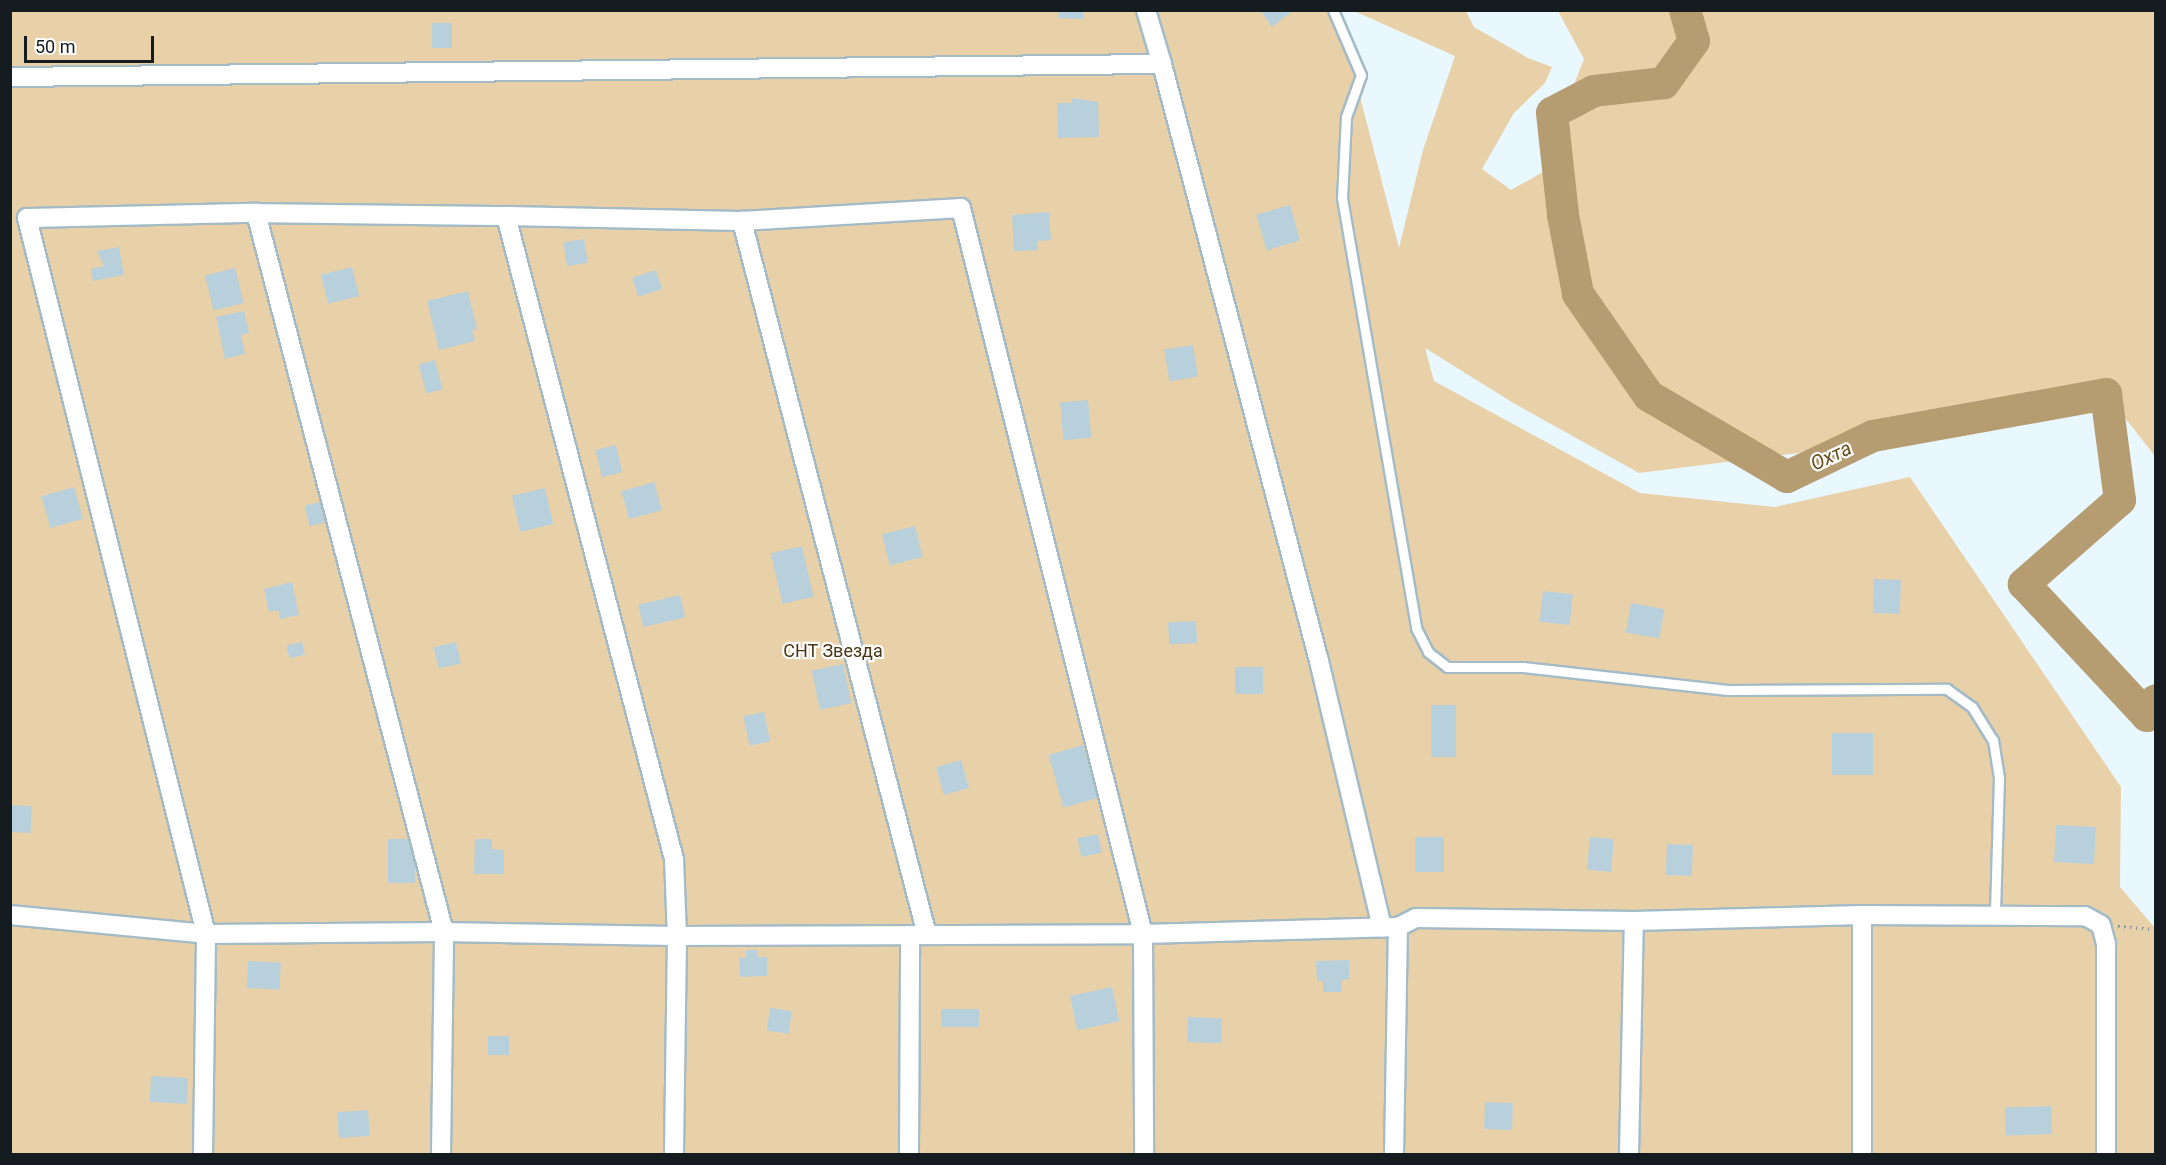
<!DOCTYPE html>
<html>
<head>
<meta charset="utf-8">
<style>
  body { margin:0 }
  #map { position:relative; width:2166px; height:1165px; overflow:hidden; background:#e9f7fe; font-family:Roboto,sans-serif }
  div>[style] { position:absolute }
  .green>* { inset:0; background:#e8d1a9 }
  .river>* { height:32px; margin:-16px; padding:0 16px; transform-origin:16px; border-radius:16px; background:#b59c71 }
  .building>* { inset:0; background:#b8d0db; transform-origin:0 0 }
  .path>* { height:3px; margin-top:-1.5px; transform-origin:0; background:repeating-linear-gradient(90deg,#838e93 0 1.5px,transparent 0 6px) }
  .roads { filter:drop-shadow(2px 0 #a4bbc6) drop-shadow(-2px 0 #a4bbc6) drop-shadow(0 2px #a4bbc6) drop-shadow(0 -2px #a4bbc6) }
  .lane>* { height:9px; margin:-4.5px; padding:0 4.5px; transform-origin:4.5px; border-radius:4.5px; background:#fff }
  .street>* { height:18px; margin:-9px; padding:0 9px; transform-origin:9px; border-radius:9px; background:#fff }
  span { translate:-50% -50%; white-space:nowrap; text-align:center; line-height:1.15; -webkit-text-stroke:4.5px #fff; paint-order:stroke }
  .park-label { font-size:18px; color:#493613 }
  .water-label { font-size:20px; color:#684e1b; font-style:italic }
  .frame { position:absolute; inset:0; border:12px solid #141c20; pointer-events:none }
  .scale { position:absolute; left:24px; top:36px; width:130px; height:27px; box-sizing:border-box; border:3px solid #141c20; border-top:0; padding-left:8px; font-size:18px; line-height:21px; white-space:nowrap; color:#141c20; -webkit-text-stroke:4px #fff; paint-order:stroke }
</style>
</head>
<body>
<div id="map">
  <div class="green">
    <div style="clip-path:polygon(10px 11px,1338px 11px,1399px 248px,1423px 150px,1455px 56px,1354px 11px,1466px 11px,1474px 27px,1528px 58px,1552px 67px,1545px 83px,1514px 113px,1482px 169px,1511px 190px,1550px 168px,1542px 124px,1567px 102px,1584px 59px,1558px 11px,2155px 11px,2155px 456px,2106px 394px,2046px 393px,1910px 439px,1639px 473px,1515px 404px,1425px 348px,1434px 381px,1640px 493px,1775px 507px,1910px 477px,2121px 787px,2120px 887px,2155px 928px,2155px 1154px,11px 1154px)"></div>
  </div>
  <div class="river">
    <div style="left:1685px;top:10px;width:32px;rotate:74deg"></div>
    <div style="left:1694px;top:41px;width:52px;rotate:125.5deg"></div>
    <div style="left:1664px;top:83px;width:70px;rotate:173.5deg"></div>
    <div style="left:1594px;top:91px;width:47px;rotate:152.4deg"></div>
    <div style="left:1552px;top:113px;width:103px;rotate:83.8deg"></div>
    <div style="left:1563px;top:215px;width:80px;rotate:79.2deg"></div>
    <div style="left:1578px;top:294px;width:124px;rotate:55.2deg"></div>
    <div style="left:1649px;top:396px;width:160px;rotate:30.4deg"></div>
    <div style="left:1787px;top:477px;width:95px;rotate:-25.5deg"></div>
    <div style="left:1873px;top:436px;width:237px;rotate:-10.2deg"></div>
    <div style="left:2106px;top:394px;width:107px;rotate:82.5deg"></div>
    <div style="left:2120px;top:500px;width:128px;rotate:138.8deg"></div>
    <div style="left:2024px;top:584px;width:180px;rotate:47deg"></div>
    <div style="left:2147px;top:716px;width:18px;rotate:-61deg"></div>
  </div>
  <div class="building">
    <div style="clip-path:polygon(1059px 10px,1083px 10px,1083px 19px,1058px 18px)"></div>
    <div style="clip-path:polygon(1260px 10px,1294px 10px,1272px 27px)"></div>
    <div style="left:432px;top:23px;width:20px;height:25px"></div>
    <div style="clip-path:polygon(1072px 98px,1098px 102px,1099px 137px,1058px 138px,1057px 103px,1072px 103px)"></div>
    <div style="left:1290px;top:205px;width:37px;height:35px;rotate:74deg"></div>
    <div style="clip-path:polygon(1049px 212px,1051px 240px,1037px 241px,1038px 250px,1014px 251px,1012px 215px)"></div>
    <div style="left:584px;top:239px;width:24px;height:21px;rotate:81deg"></div>
    <div style="clip-path:polygon(119px 247px,124px 275px,93px 281px,91px 269px,104px 266px,97px 251px)"></div>
    <div style="left:352px;top:267px;width:30px;height:32px;rotate:76deg"></div>
    <div style="left:235px;top:268px;width:36px;height:31px;rotate:76deg"></div>
    <div style="left:656px;top:270px;width:20px;height:25px;rotate:72deg"></div>
    <div style="clip-path:polygon(468px 291px,477px 329px,472px 330px,475px 341px,439px 350px,427px 301px)"></div>
    <div style="clip-path:polygon(244px 311px,249px 333px,241px 335px,245px 354px,225px 359px,216px 317px)"></div>
    <div style="left:1193px;top:345px;width:32px;height:29px;rotate:81deg"></div>
    <div style="left:435px;top:360px;width:30px;height:17px;rotate:75deg"></div>
    <div style="left:1088px;top:400px;width:38px;height:28px;rotate:85deg"></div>
    <div style="left:616px;top:445px;width:28px;height:21px;rotate:77deg"></div>
    <div style="left:654px;top:482px;width:29px;height:34px;rotate:74deg"></div>
    <div style="left:74px;top:487px;width:33px;height:34px;rotate:74deg"></div>
    <div style="left:545px;top:488px;width:37px;height:34px;rotate:77deg"></div>
    <div style="left:324px;top:501px;width:21px;height:20px;rotate:76deg"></div>
    <div style="left:915px;top:526px;width:32px;height:34px;rotate:76deg"></div>
    <div style="left:802px;top:546px;width:52px;height:32px;rotate:77deg"></div>
    <div style="left:1874px;top:579px;width:27px;height:34px;rotate:2deg"></div>
    <div style="clip-path:polygon(292px 582px,299px 615px,280px 619px,278px 610px,269px 612px,264px 589px)"></div>
    <div style="left:1543px;top:591px;width:30px;height:31px;rotate:6deg"></div>
    <div style="left:680px;top:595px;width:23px;height:43px;rotate:77deg"></div>
    <div style="left:1631px;top:603px;width:34px;height:30px;rotate:10deg"></div>
    <div style="left:1196px;top:621px;width:22px;height:28px;rotate:87deg"></div>
    <div style="left:302px;top:642px;width:13px;height:16px;rotate:77deg"></div>
    <div style="left:456px;top:642px;width:22px;height:23px;rotate:77deg"></div>
    <div style="left:843px;top:664px;width:40px;height:32px;rotate:78deg"></div>
    <div style="left:1263px;top:667px;width:27px;height:28px;rotate:90deg"></div>
    <div style="left:1431px;top:705px;width:25px;height:52px"></div>
    <div style="left:764px;top:712px;width:30px;height:21px;rotate:78deg"></div>
    <div style="left:1832px;top:733px;width:41px;height:42px"></div>
    <div style="left:1083px;top:745px;width:55px;height:36px;rotate:74deg"></div>
    <div style="left:961px;top:760px;width:29px;height:26px;rotate:74deg"></div>
    <div style="left:10px;top:805px;width:22px;height:27px;rotate:3deg"></div>
    <div style="left:2056px;top:825px;width:40px;height:37px;rotate:3deg"></div>
    <div style="left:1098px;top:834px;width:19px;height:21px;rotate:78deg"></div>
    <div style="left:1415px;top:837px;width:29px;height:35px"></div>
    <div style="left:1590px;top:837px;width:24px;height:33px;rotate:5deg"></div>
    <div style="left:388px;top:839px;width:27px;height:44px"></div>
    <div style="clip-path:polygon(475px 839px,492px 839px,492px 849px,504px 850px,504px 874px,474px 874px)"></div>
    <div style="left:1667px;top:844px;width:26px;height:31px;rotate:2deg"></div>
    <div style="clip-path:polygon(746px 950px,757px 950px,757px 957px,767px 957px,767px 976px,740px 977px,739px 958px,746px 958px)"></div>
    <div style="clip-path:polygon(1349px 960px,1349px 979px,1342px 980px,1342px 992px,1323px 992px,1323px 981px,1317px 981px,1316px 961px)"></div>
    <div style="left:248px;top:961px;width:33px;height:27px;rotate:3deg"></div>
    <div style="left:1112px;top:987px;width:35px;height:43px;rotate:78deg"></div>
    <div style="left:770px;top:1008px;width:22px;height:23px;rotate:8deg"></div>
    <div style="left:979px;top:1009px;width:18px;height:38px;rotate:90deg"></div>
    <div style="left:1188px;top:1017px;width:34px;height:25px;rotate:2deg"></div>
    <div style="left:488px;top:1036px;width:21px;height:19px"></div>
    <div style="left:151px;top:1076px;width:37px;height:26px;rotate:3deg"></div>
    <div style="left:1485px;top:1102px;width:28px;height:27px;rotate:2deg"></div>
    <div style="left:2051px;top:1106px;width:28px;height:46px;rotate:88deg"></div>
    <div style="left:368px;top:1110px;width:26px;height:31px;rotate:86deg"></div>
  </div>
  <div class="path">
    <div style="left:2118px;top:926px;width:38px;rotate:5deg"></div>
  </div>
  <div class="roads">
    <div class="lane">
      <div style="left:1333px;top:10px;width:71px;rotate:66.7deg"></div>
      <div style="left:1361px;top:75px;width:45px;rotate:109.7deg"></div>
      <div style="left:1346px;top:117px;width:81px;rotate:92.8deg"></div>
      <div style="left:1342px;top:198px;width:436px;rotate:80.2deg"></div>
      <div style="left:1416px;top:628px;width:27px;rotate:63deg"></div>
      <div style="left:1428px;top:652px;width:24px;rotate:38deg"></div>
      <div style="left:1447px;top:667px;width:76px"></div>
      <div style="left:1523px;top:667px;width:206px;rotate:6.4deg"></div>
      <div style="left:1728px;top:690px;width:219px;rotate:-0.3deg"></div>
      <div style="left:1947px;top:689px;width:31px;rotate:36deg"></div>
      <div style="left:1972px;top:707px;width:39px;rotate:58deg"></div>
      <div style="left:1993px;top:740px;width:37px;rotate:81deg"></div>
      <div style="left:1999px;top:777px;width:138px;rotate:91.7deg"></div>
    </div>
    <div class="street">
      <div style="left:1146px;top:10px;width:56px;rotate:73.5deg"></div>
      <div style="left:10px;top:77px;width:1152px;rotate:-0.65deg"></div>
      <div style="left:1162px;top:64px;width:617px;rotate:75.27deg"></div>
      <div style="left:1319px;top:661px;width:274px;rotate:76.7deg"></div>
      <div style="left:506px;top:216px;width:236px;rotate:1.2deg"></div>
      <div style="left:10px;top:915px;width:197px;rotate:5.5deg"></div>
      <div style="left:206px;top:934px;width:238px;rotate:-0.5deg"></div>
      <div style="left:444px;top:932px;width:233px;rotate:1deg"></div>
      <div style="left:677px;top:936px;width:466px;rotate:-0.2deg"></div>
      <div style="left:1143px;top:934px;width:255px;rotate:-1.6deg"></div>
      <div style="left:1398px;top:927px;width:20px;rotate:-27deg"></div>
      <div style="left:1416px;top:918px;width:218px;rotate:0.8deg"></div>
      <div style="left:1634px;top:921px;width:228px;rotate:-1.5deg"></div>
      <div style="left:1862px;top:915px;width:223px;rotate:0.3deg"></div>
      <div style="left:2085px;top:916px;width:18px;rotate:29deg"></div>
      <div style="left:2101px;top:925px;width:20px;rotate:75deg"></div>
      <div style="left:2106px;top:944px;width:210px;rotate:90deg"></div>
      <div style="left:927px;top:935px;width:738px;rotate:-104.53deg"></div>
      <div style="left:742px;top:221px;width:219px;rotate:-3.4deg"></div>
      <div style="left:961px;top:208px;width:748px;rotate:75.93deg"></div>
      <div style="left:1143px;top:934px;width:220px;rotate:89.7deg"></div>
      <div style="left:203px;top:1154px;width:220px;rotate:-89.2deg"></div>
      <div style="left:206px;top:934px;width:738px;rotate:-104.04deg"></div>
      <div style="left:27px;top:218px;width:229px;rotate:-1.3deg"></div>
      <div style="left:441px;top:1154px;width:222px;rotate:-89.2deg"></div>
      <div style="left:444px;top:932px;width:743px;rotate:-104.65deg"></div>
      <div style="left:256px;top:213px;width:250px;rotate:0.7deg"></div>
      <div style="left:506px;top:216px;width:665px;rotate:75.36deg"></div>
      <div style="left:674px;top:859px;width:77px;rotate:87.8deg"></div>
      <div style="left:677px;top:936px;width:218px;rotate:90.8deg"></div>
      <div style="left:909px;top:1154px;width:218px;rotate:-89.7deg"></div>
      <div style="left:1394px;top:1154px;width:227px;rotate:-89deg"></div>
      <div style="left:1629px;top:1154px;width:233px;rotate:-88.8deg"></div>
      <div style="left:1862px;top:1154px;width:239px;rotate:-90deg"></div>
    </div>
  </div>
  <div class="park-label">
    <span style="left:833px;top:651px">СНТ Звезда</span>
  </div>
  <div class="water-label">
    <span style="left:1831px;top:456px;rotate:-25deg">Охта</span>
  </div>
  <div class="frame"></div>
  <div class="scale">50 m</div>
</div>
</body>
</html>
